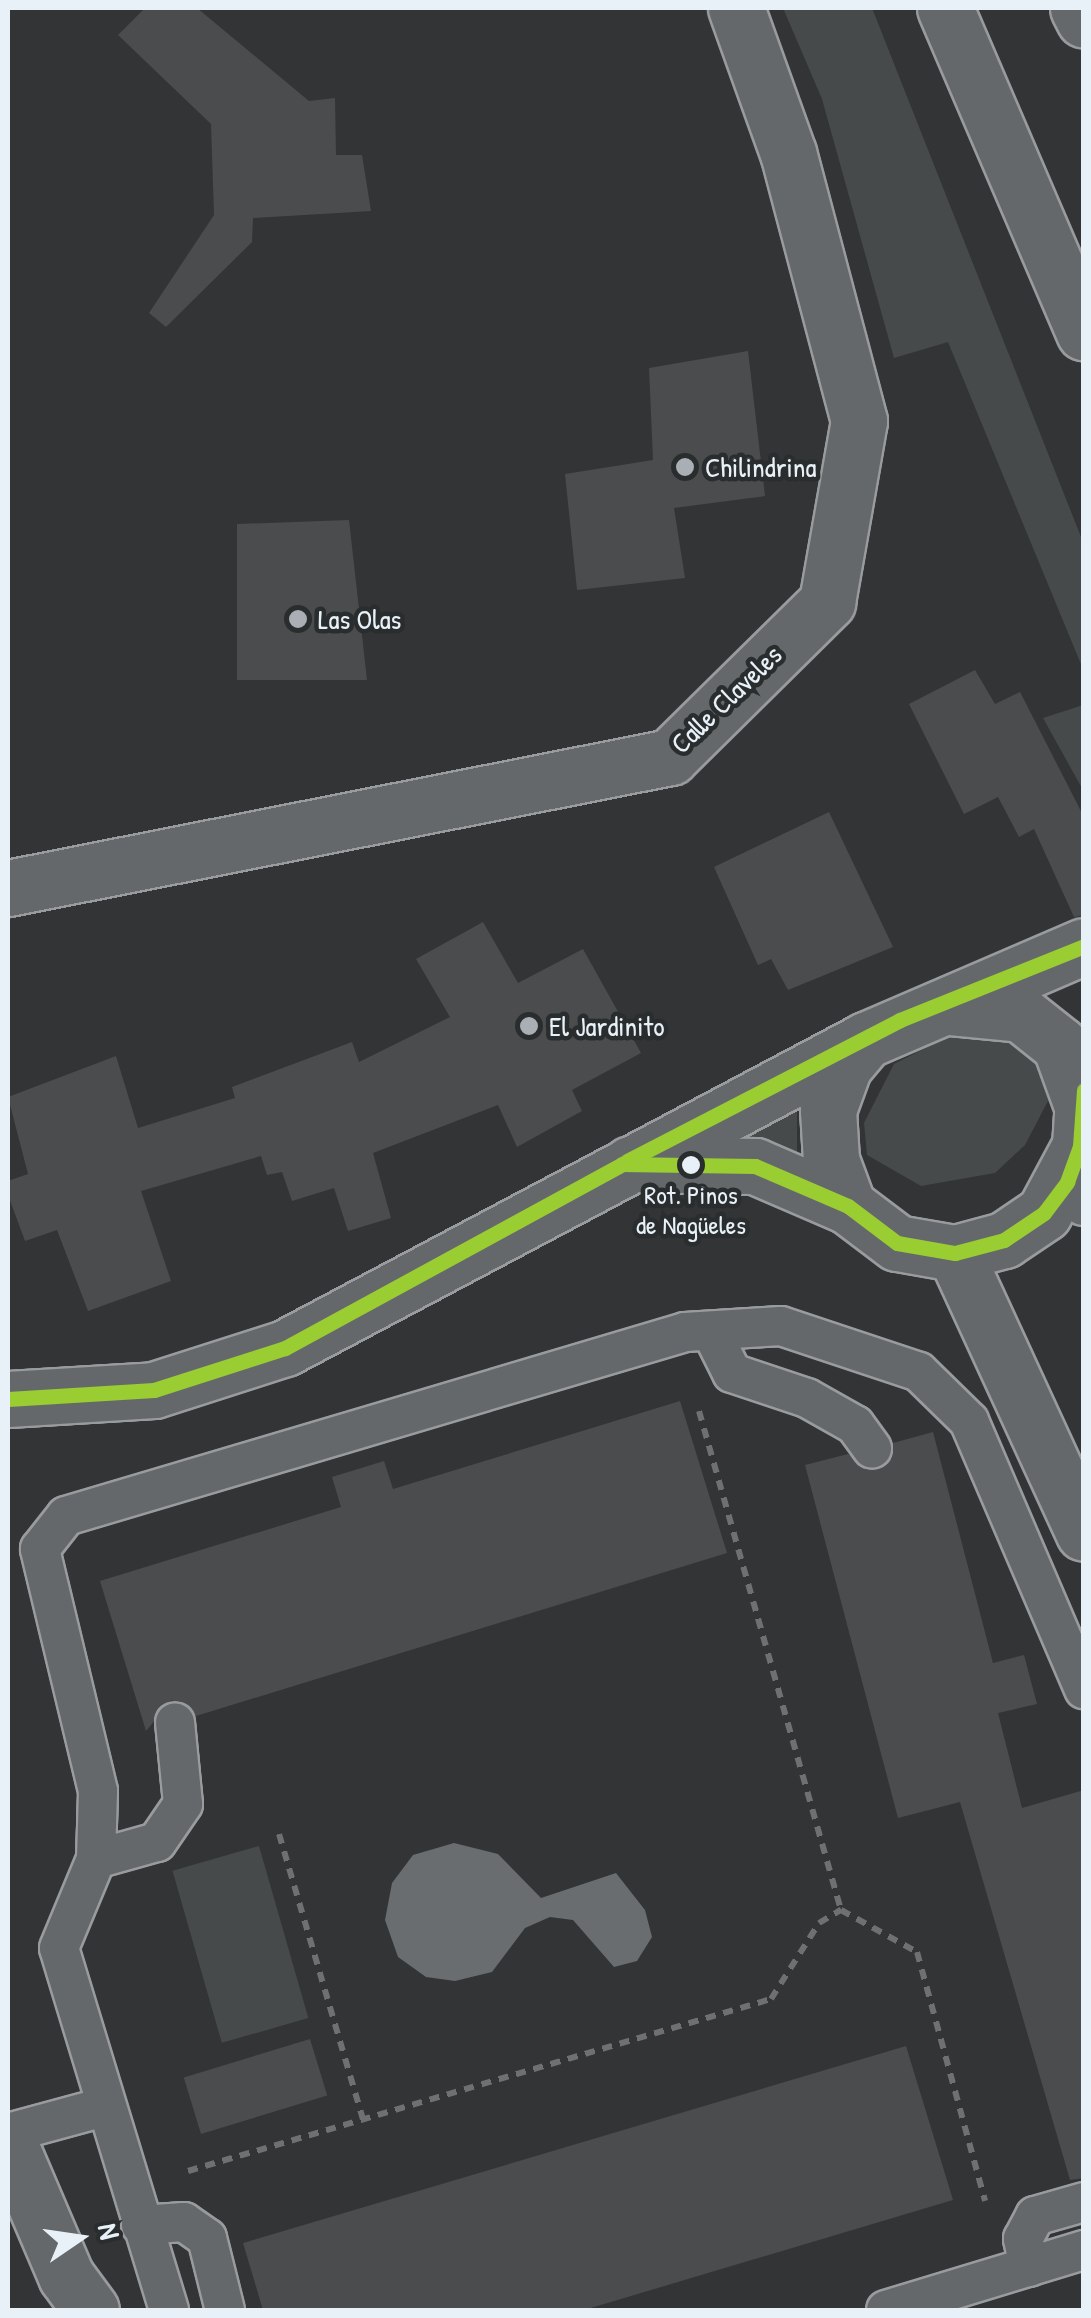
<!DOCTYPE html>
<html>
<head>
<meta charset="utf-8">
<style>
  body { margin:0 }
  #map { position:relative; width:1091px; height:2318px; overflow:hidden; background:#333435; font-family:"Patrick Hand",sans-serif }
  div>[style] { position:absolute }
  .green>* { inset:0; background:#464a4b; transform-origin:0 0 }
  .water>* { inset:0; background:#696d70 }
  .building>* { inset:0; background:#4b4c4d; transform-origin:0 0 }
  .path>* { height:6px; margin-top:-3px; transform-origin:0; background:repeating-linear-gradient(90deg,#6e7071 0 10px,transparent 0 18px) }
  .roads { filter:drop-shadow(2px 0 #999b9e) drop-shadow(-2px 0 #999b9e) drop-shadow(0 2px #999b9e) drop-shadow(0 -2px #999b9e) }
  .service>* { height:38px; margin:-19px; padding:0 19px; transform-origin:19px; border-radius:19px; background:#64686b }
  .minor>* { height:55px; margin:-27.5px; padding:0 27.5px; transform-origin:27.5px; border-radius:27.5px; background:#64686b }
  .tertiary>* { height:55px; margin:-27.5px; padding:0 27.5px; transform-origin:27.5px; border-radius:27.5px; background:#64686b }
  .motorway>* { height:55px; margin:-27.5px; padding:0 27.5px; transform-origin:27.5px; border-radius:27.5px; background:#64686b }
  .bus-1>* { height:15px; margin:-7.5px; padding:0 7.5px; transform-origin:7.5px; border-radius:7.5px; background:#9acd32 }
  .dots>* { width:28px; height:28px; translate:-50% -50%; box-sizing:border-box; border:5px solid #2a2d2e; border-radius:50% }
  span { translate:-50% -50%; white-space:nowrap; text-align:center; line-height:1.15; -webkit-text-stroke:9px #2a2d2e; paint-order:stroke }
  .bus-label { font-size:26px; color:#e8f1f8 }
  .poi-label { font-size:28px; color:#e8f1f8 }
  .left { translate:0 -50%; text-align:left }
  .street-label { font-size:28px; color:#e8f1f8 }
  .frame { position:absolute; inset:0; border:10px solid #e8f1f8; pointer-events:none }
  .north { position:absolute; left:30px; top:2188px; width:100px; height:100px; -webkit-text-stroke:8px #2a2d2e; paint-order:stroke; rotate:77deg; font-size:28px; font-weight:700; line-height:40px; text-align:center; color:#e8f1f8 }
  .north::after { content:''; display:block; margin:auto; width:35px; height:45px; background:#e8f1f8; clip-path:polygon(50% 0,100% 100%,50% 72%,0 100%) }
</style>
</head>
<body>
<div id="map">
  <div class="green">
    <div style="clip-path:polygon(783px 8px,872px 8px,1083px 542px,1083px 669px,948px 342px,894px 358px,822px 99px)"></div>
    <div style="clip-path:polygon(1083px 705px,1084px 705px,1083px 790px,1043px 718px)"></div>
    <div style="clip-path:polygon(953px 1034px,1000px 1038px,1036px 1053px,1051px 1081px,1049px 1099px,1025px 1145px,995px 1173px,921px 1186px,867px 1155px,864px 1123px,894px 1064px)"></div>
    <div style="clip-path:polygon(797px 1101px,797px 1155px,733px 1142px,726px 1127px)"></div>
    <div style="left:259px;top:1846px;width:179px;height:90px;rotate:74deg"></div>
  </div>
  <div class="water">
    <div style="clip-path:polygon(454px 1843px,498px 1854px,541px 1898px,616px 1873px,645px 1910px,652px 1937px,637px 1961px,614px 1967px,573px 1920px,550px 1917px,525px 1928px,492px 1972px,455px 1981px,426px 1977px,398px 1957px,385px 1920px,392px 1883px,413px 1855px)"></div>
  </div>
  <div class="building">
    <div style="clip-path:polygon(145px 8px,197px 8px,309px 101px,335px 98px,336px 155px,362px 155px,371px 211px,253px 218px,252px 242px,166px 327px,149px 313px,214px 215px,211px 124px,118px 35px)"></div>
    <div style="clip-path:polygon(748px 351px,765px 496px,674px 508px,685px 578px,577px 590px,565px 474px,653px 460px,649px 368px)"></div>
    <div style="clip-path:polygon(349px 520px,367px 680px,237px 680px,237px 524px)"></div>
    <div style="clip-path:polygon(975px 670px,995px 704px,1020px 692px,1084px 817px,1084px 915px,1074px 917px,1034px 829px,1019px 837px,998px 797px,964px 814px,909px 704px)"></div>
    <div style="clip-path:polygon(829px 812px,893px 947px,788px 990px,771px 959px,758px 965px,714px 867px)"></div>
    <div style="clip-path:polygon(483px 922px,518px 983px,583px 949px,641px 1053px,572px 1090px,582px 1111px,517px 1147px,498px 1105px,373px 1153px,391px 1218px,348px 1231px,334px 1188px,292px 1201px,282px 1172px,267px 1175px,261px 1156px,141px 1191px,171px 1281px,88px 1311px,57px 1230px,25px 1241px,8px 1195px,8px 1181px,28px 1174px,8px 1097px,116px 1056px,138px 1128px,235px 1098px,232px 1087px,352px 1042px,359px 1062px,450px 1017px,416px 959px)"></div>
    <div style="clip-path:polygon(680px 1401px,727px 1553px,196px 1716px,172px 1700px,146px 1731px,100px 1581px,341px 1507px,332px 1477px,384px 1461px,393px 1489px)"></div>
    <div style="clip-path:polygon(933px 1432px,993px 1663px,1024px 1655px,1037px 1704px,998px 1713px,1022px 1808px,1084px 1790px,1084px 2178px,1070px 2180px,960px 1802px,898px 1818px,805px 1465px,848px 1454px,875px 1470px,892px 1458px,893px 1443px)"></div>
    <div style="left:310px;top:2039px;width:59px;height:132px;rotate:73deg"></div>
    <div style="clip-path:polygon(906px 2046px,953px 2200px,584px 2310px,263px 2310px,243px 2243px)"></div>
  </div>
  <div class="path">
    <div style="left:699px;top:1411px;width:519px;rotate:74.12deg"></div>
    <div style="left:279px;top:1834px;width:297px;rotate:73.6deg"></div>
    <div style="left:188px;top:2171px;width:608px;rotate:-16.44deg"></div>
    <div style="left:771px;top:1999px;width:90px;rotate:-57.7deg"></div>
    <div style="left:819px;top:1923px;width:26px;rotate:-31deg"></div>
    <div style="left:841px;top:1910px;width:87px;rotate:28.9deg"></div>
    <div style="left:917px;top:1952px;width:258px;rotate:74.7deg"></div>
  </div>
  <div class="roads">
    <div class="service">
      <div style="left:711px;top:1331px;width:47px;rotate:63.4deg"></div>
      <div style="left:732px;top:1373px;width:79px;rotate:18.4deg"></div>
      <div style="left:807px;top:1398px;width:55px;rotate:29.4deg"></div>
      <div style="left:855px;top:1425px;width:29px;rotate:54deg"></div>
      <div style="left:96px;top:1859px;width:63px;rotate:-15.6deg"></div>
      <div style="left:157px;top:1842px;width:46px;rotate:-55.6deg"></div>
      <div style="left:183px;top:1804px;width:82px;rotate:-95.6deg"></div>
      <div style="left:8px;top:2133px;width:99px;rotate:-15.2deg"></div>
      <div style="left:141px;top:2225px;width:43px;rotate:-4deg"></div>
      <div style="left:184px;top:2222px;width:28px;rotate:35deg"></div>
      <div style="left:207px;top:2238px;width:74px;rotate:76deg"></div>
      <div style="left:1029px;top:2267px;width:29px;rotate:-102deg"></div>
      <div style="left:1023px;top:2239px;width:26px;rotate:-62deg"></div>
      <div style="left:1035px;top:2216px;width:51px;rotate:-15.9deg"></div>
      <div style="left:169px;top:2310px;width:378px;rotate:-106.9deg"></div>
      <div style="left:59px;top:1948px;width:96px;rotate:-67.4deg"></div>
      <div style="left:96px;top:1859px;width:68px;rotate:-88.3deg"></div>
      <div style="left:98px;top:1791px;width:249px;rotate:-103.5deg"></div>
      <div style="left:40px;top:1549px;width:42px;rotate:-51.8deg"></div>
      <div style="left:66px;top:1516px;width:646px;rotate:-16.55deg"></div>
      <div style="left:685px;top:1332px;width:96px;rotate:-3.6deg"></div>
      <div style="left:781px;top:1326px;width:145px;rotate:18.4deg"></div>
      <div style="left:919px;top:1372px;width:70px;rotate:44.4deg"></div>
      <div style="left:969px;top:1421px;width:292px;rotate:66.8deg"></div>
      <div style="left:886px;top:2310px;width:207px;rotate:-16.9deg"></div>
    </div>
    <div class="minor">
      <div style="left:8px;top:888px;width:675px;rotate:-11.19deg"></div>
      <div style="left:670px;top:757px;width:221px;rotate:-44.6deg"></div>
      <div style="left:827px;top:602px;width:184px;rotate:-80deg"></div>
      <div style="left:859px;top:421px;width:277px;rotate:-104.8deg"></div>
      <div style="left:788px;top:153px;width:154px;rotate:-109.7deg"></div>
      <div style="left:955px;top:1253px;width:308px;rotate:65.3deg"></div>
      <div style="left:8px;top:2140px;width:148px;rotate:66.9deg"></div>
      <div style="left:66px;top:2276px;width:42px;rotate:53.7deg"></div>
    </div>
    <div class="tertiary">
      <div style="left:948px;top:1007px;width:73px;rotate:5.5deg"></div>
      <div style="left:1021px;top:1014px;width:50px;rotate:38.5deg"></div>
      <div style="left:1060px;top:1045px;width:62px;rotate:70.1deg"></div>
      <div style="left:630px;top:1164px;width:125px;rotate:0.9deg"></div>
      <div style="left:755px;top:1166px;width:101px;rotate:23.3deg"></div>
      <div style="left:848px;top:1206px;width:61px;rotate:37.1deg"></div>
      <div style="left:897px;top:1243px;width:59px;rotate:9.8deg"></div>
      <div style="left:955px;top:1253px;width:51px;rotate:-14.9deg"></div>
      <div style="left:1004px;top:1240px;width:48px;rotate:-34deg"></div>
      <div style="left:1044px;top:1213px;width:76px;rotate:-61.8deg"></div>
      <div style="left:1080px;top:1146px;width:64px;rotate:-86.4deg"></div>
      <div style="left:848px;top:1206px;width:49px;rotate:-110.3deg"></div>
      <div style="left:831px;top:1160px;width:50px;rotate:-93.4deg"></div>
      <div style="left:828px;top:1110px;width:47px;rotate:-70deg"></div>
      <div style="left:844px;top:1066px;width:34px;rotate:-50deg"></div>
      <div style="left:866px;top:1040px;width:237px;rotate:-23.3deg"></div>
      <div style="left:8px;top:1399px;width:146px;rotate:-3.5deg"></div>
      <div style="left:154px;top:1390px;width:138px;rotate:-17.8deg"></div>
      <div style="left:285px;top:1348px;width:658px;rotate:-27.93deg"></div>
    </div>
    <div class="motorway">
      <div style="left:945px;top:8px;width:353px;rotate:66.8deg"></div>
      <div style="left:1078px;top:8px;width:13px;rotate:63deg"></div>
      <div style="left:1067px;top:1182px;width:23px;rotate:41deg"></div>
    </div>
  </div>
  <div class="bus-1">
    <div style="left:627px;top:1161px;width:307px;rotate:-27.3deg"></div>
    <div style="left:900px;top:1020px;width:198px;rotate:-21.9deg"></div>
    <div style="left:8px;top:1399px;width:146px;rotate:-3.5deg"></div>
    <div style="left:154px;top:1390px;width:138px;rotate:-17.8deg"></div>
    <div style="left:285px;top:1348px;width:384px;rotate:-28.6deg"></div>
    <div style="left:622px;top:1164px;width:133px;rotate:0.9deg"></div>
    <div style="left:755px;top:1166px;width:101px;rotate:23.3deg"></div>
    <div style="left:848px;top:1206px;width:61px;rotate:37.1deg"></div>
    <div style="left:897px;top:1243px;width:59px;rotate:9.8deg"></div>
    <div style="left:955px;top:1253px;width:51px;rotate:-14.9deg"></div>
    <div style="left:1004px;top:1240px;width:48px;rotate:-34deg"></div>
    <div style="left:1044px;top:1213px;width:39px;rotate:-53deg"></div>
    <div style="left:1067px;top:1182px;width:38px;rotate:-70deg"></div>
    <div style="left:1080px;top:1146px;width:56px;rotate:-85.9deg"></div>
  </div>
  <div class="dots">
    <div style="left:685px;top:467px;background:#a9afb4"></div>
    <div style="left:298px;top:619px;background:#a9afb4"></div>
    <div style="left:529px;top:1026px;background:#a9afb4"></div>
    <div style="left:691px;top:1165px;background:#e8f1f8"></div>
  </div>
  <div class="bus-label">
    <span style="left:691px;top:1210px">Rot. Pinos<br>de Nagüeles</span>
  </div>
  <div class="poi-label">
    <span class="left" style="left:705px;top:467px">Chilindrina</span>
    <span class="left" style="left:318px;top:619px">Las Olas</span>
    <span class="left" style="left:549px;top:1026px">El Jardinito</span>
  </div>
  <div class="street-label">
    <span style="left:726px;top:699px;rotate:-44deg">Calle Claveles</span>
  </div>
  <div class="frame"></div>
  <div class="north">N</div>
</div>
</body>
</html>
